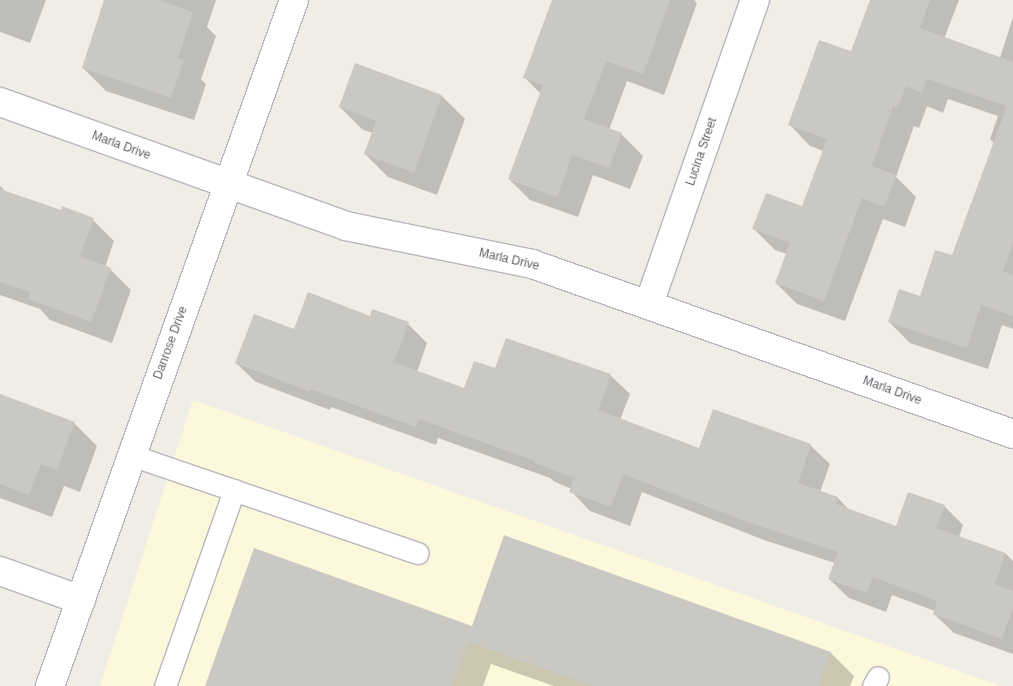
<!DOCTYPE html>
<html>
<head>
<meta charset="utf-8">
<style>
  body { margin:0 }
  #map { position:relative; width:1013px; height:686px; overflow:hidden; background:#efede5; font-family:Arial,sans-serif }
  div>[style] { position:absolute }
  .commercial>* { inset:0; background:#fdf8db }
  .shadow>* { inset:0; background:#0003 }
  .building>* { inset:0; background:#cac8c2 }
  .roads { filter:drop-shadow(1px 0 #b5b7bc) drop-shadow(-1px 0 #b5b7bc) drop-shadow(0 1px #b5b7bc) drop-shadow(0 -1px #b5b7bc) }
  .lane>* { height:21px; margin:-10.5px; padding:0 10.5px; transform-origin:10.5px; border-radius:10.5px; background:#fff }
  .street>* { height:28px; margin:-14px; padding:0 14px; transform-origin:14px; border-radius:14px; background:#fff }
  span { translate:-50% -50%; white-space:nowrap; text-align:center; line-height:1.15; -webkit-text-stroke:5px #fff; paint-order:stroke }
  .street-label { font-size:12px; color:#5d6065 }
</style>
</head>
<body>
<div id="map">
  <div class="commercial">
    <div style="clip-path:polygon(193px 400px,1001px 686px,100px 686px)"></div>
  </div>
  <div class="shadow">
    <div style="clip-path:polygon(0 0,46px 0,30px 43px,0 32px)"></div>
    <div style="clip-path:polygon(106px 0,216px 0,207px 27px,216px 36px,201px 79px,206px 84px,194px 120px,106px 91px,83px 68px)"></div>
    <div style="clip-path:polygon(558px 0,694px 0,697px 3px,664px 95px,627px 81px,609px 130px,622px 135px,643px 156px,630px 189px,593px 175px,578px 217px,530px 200px,509px 179px,541px 94px,524px 77px)"></div>
    <div style="clip-path:polygon(875px 0,959px 0,944px 39px,1000px 58px,1013px 17px,1013px 329px,1002px 325px,988px 369px,910px 343px,889px 322px,920px 298px,953px 257px,994px 143px,990px 139px,998px 116px,948px 99px,943px 113px,927px 106px,919px 128px,914px 126px,896px 177px,916px 197px,905px 227px,883px 219px,845px 321px,797px 304px,776px 283px,787px 254px,775px 250px,754px 229px,803px 208px,824px 151px,810px 146px,790px 125px,852px 53px)"></div>
    <div style="clip-path:polygon(356px 65px,442px 96px,465px 119px,437px 195px,388px 177px,365px 154px,373px 133px,363px 130px,340px 107px)"></div>
    <div style="clip-path:polygon(0 186px,8px 194px,61px 212px,93px 220px,114px 241px,105px 267px,110px 269px,131px 290px,112px 343px,50px 320px,40px 309px,0 295px)"></div>
    <div style="clip-path:polygon(371px 317px,408px 324px,427px 343px,417px 372px,465px 390px,496px 370px,610px 375px,630px 394px,620px 420px,700px 449px,810px 445px,830px 464px,820px 492px,838px 498px,850px 511px,896px 527px,944px 506px,963px 525px,959px 537px,1006px 554px,1013px 561px,1013px 654px,954px 633px,934px 614px,935px 611px,892px 595px,886px 612px,849px 598px,829px 579px,835px 563px,764px 540px,642px 492px,630px 526px,590px 511px,571px 491px,572px 489px,555px 482px,550px 478px,438px 438px,436px 445px,331px 407px,330px 410px,256px 382px,236px 363px,294px 330px)"></div>
    <div style="clip-path:polygon(0 394px,74px 423px,97px 446px,80px 492px,64px 486px,52px 517px,0 498px)"></div>
    <div style="clip-path:polygon(505px 537px,831px 653px,854px 676px,850px 686px,554px 686px,491px 664px,483px 686px,207px 686px,473px 627px)"></div>
  </div>
  <div class="building">
    <div style="clip-path:polygon(104px 0,159px 0,193px 12px,178px 58px,184px 60px,171px 98px,82px 68px)"></div>
    <div style="clip-path:polygon(552px 0,670px 0,643px 74px,606px 61px,584px 119px,622px 133px,609px 168px,572px 155px,557px 197px,508px 179px,543px 85px,523px 78px)"></div>
    <div style="clip-path:polygon(870px 0,930px 0,920px 28px,1013px 62px,1013px 243px,1003px 271px,1013px 275px,1013px 316px,981px 305px,967px 348px,888px 322px,899px 289px,920px 296px,935px 250px,952px 255px,1007px 106px,927px 79px,922px 93px,906px 86px,898px 108px,893px 106px,872px 166px,896px 175px,884px 207px,862px 198px,824px 301px,775px 283px,790px 243px,752px 229px,766px 193px,802px 206px,827px 139px,788px 125px,819px 40px,851px 51px)"></div>
    <div style="clip-path:polygon(355px 63px,442px 95px,414px 173px,364px 154px,376px 121px,339px 107px)"></div>
    <div style="clip-path:polygon(0 189px,61px 210px,62px 206px,94px 218px,80px 256px,111px 268px,91px 322px,28px 299px,30px 292px,0 282px)"></div>
    <div style="clip-path:polygon(308px 292px,370px 316px,372px 309px,409px 322px,394px 362px,464px 388px,474px 361px,495px 368px,506px 338px,611px 374px,598px 410px,699px 448px,713px 409px,811px 444px,798px 483px,838px 497px,836px 504px,896px 526px,908px 492px,945px 505px,936px 528px,1006px 553px,995px 584px,1013px 591px,1013px 607px,1002px 639px,933px 614px,937px 601px,873px 577px,867px 593px,828px 579px,838px 552px,744px 521px,623px 474px,611px 507px,569px 492px,574px 478px,534px 463px,535px 461px,419px 419px,416px 427px,311px 389px,310px 392px,235px 363px,254px 314px,294px 329px)"></div>
    <div style="clip-path:polygon(0 394px,75px 422px,57px 470px,41px 464px,29px 495px,0 484px)"></div>
    <div style="clip-path:polygon(504px 535px,831px 652px,819px 686px,593px 686px,468px 642px,452px 686px,205px 686px,254px 548px,472px 626px)"></div>
  </div>
  <div class="roads">
    <div class="lane">
      <div style="left:131px;top:455px;width:303px;rotate:18.9deg"></div>
      <div style="left:165px;top:686px;width:208px;rotate:-70.6deg"></div>
      <div style="left:873px;top:686px;width:10px;rotate:-61deg"></div>
    </div>
    <div class="street">
      <div style="left:0;top:102px;width:368px;rotate:19.7deg"></div>
      <div style="left:346px;top:226px;width:190px;rotate:11.5deg"></div>
      <div style="left:532px;top:264px;width:510px;rotate:19.46deg"></div>
      <div style="left:649px;top:304px;width:322px;rotate:-70.8deg"></div>
      <div style="left:0;top:571px;width:86px;rotate:19.7deg"></div>
      <div style="left:50px;top:686px;width:728px;rotate:-70.42deg"></div>
    </div>
  </div>
  <div class="street-label">
    <span style="left:121px;top:146px;rotate:20deg">Marla Drive</span>
    <span style="left:702px;top:152px;rotate:-71deg">Lucina Street</span>
    <span style="left:509px;top:260px;rotate:13deg">Marla Drive</span>
    <span style="left:171px;top:343px;rotate:-70deg">Danrose Drive</span>
    <span style="left:892px;top:391px;rotate:20deg">Marla Drive</span>
  </div>
</div>
</body>
</html>
